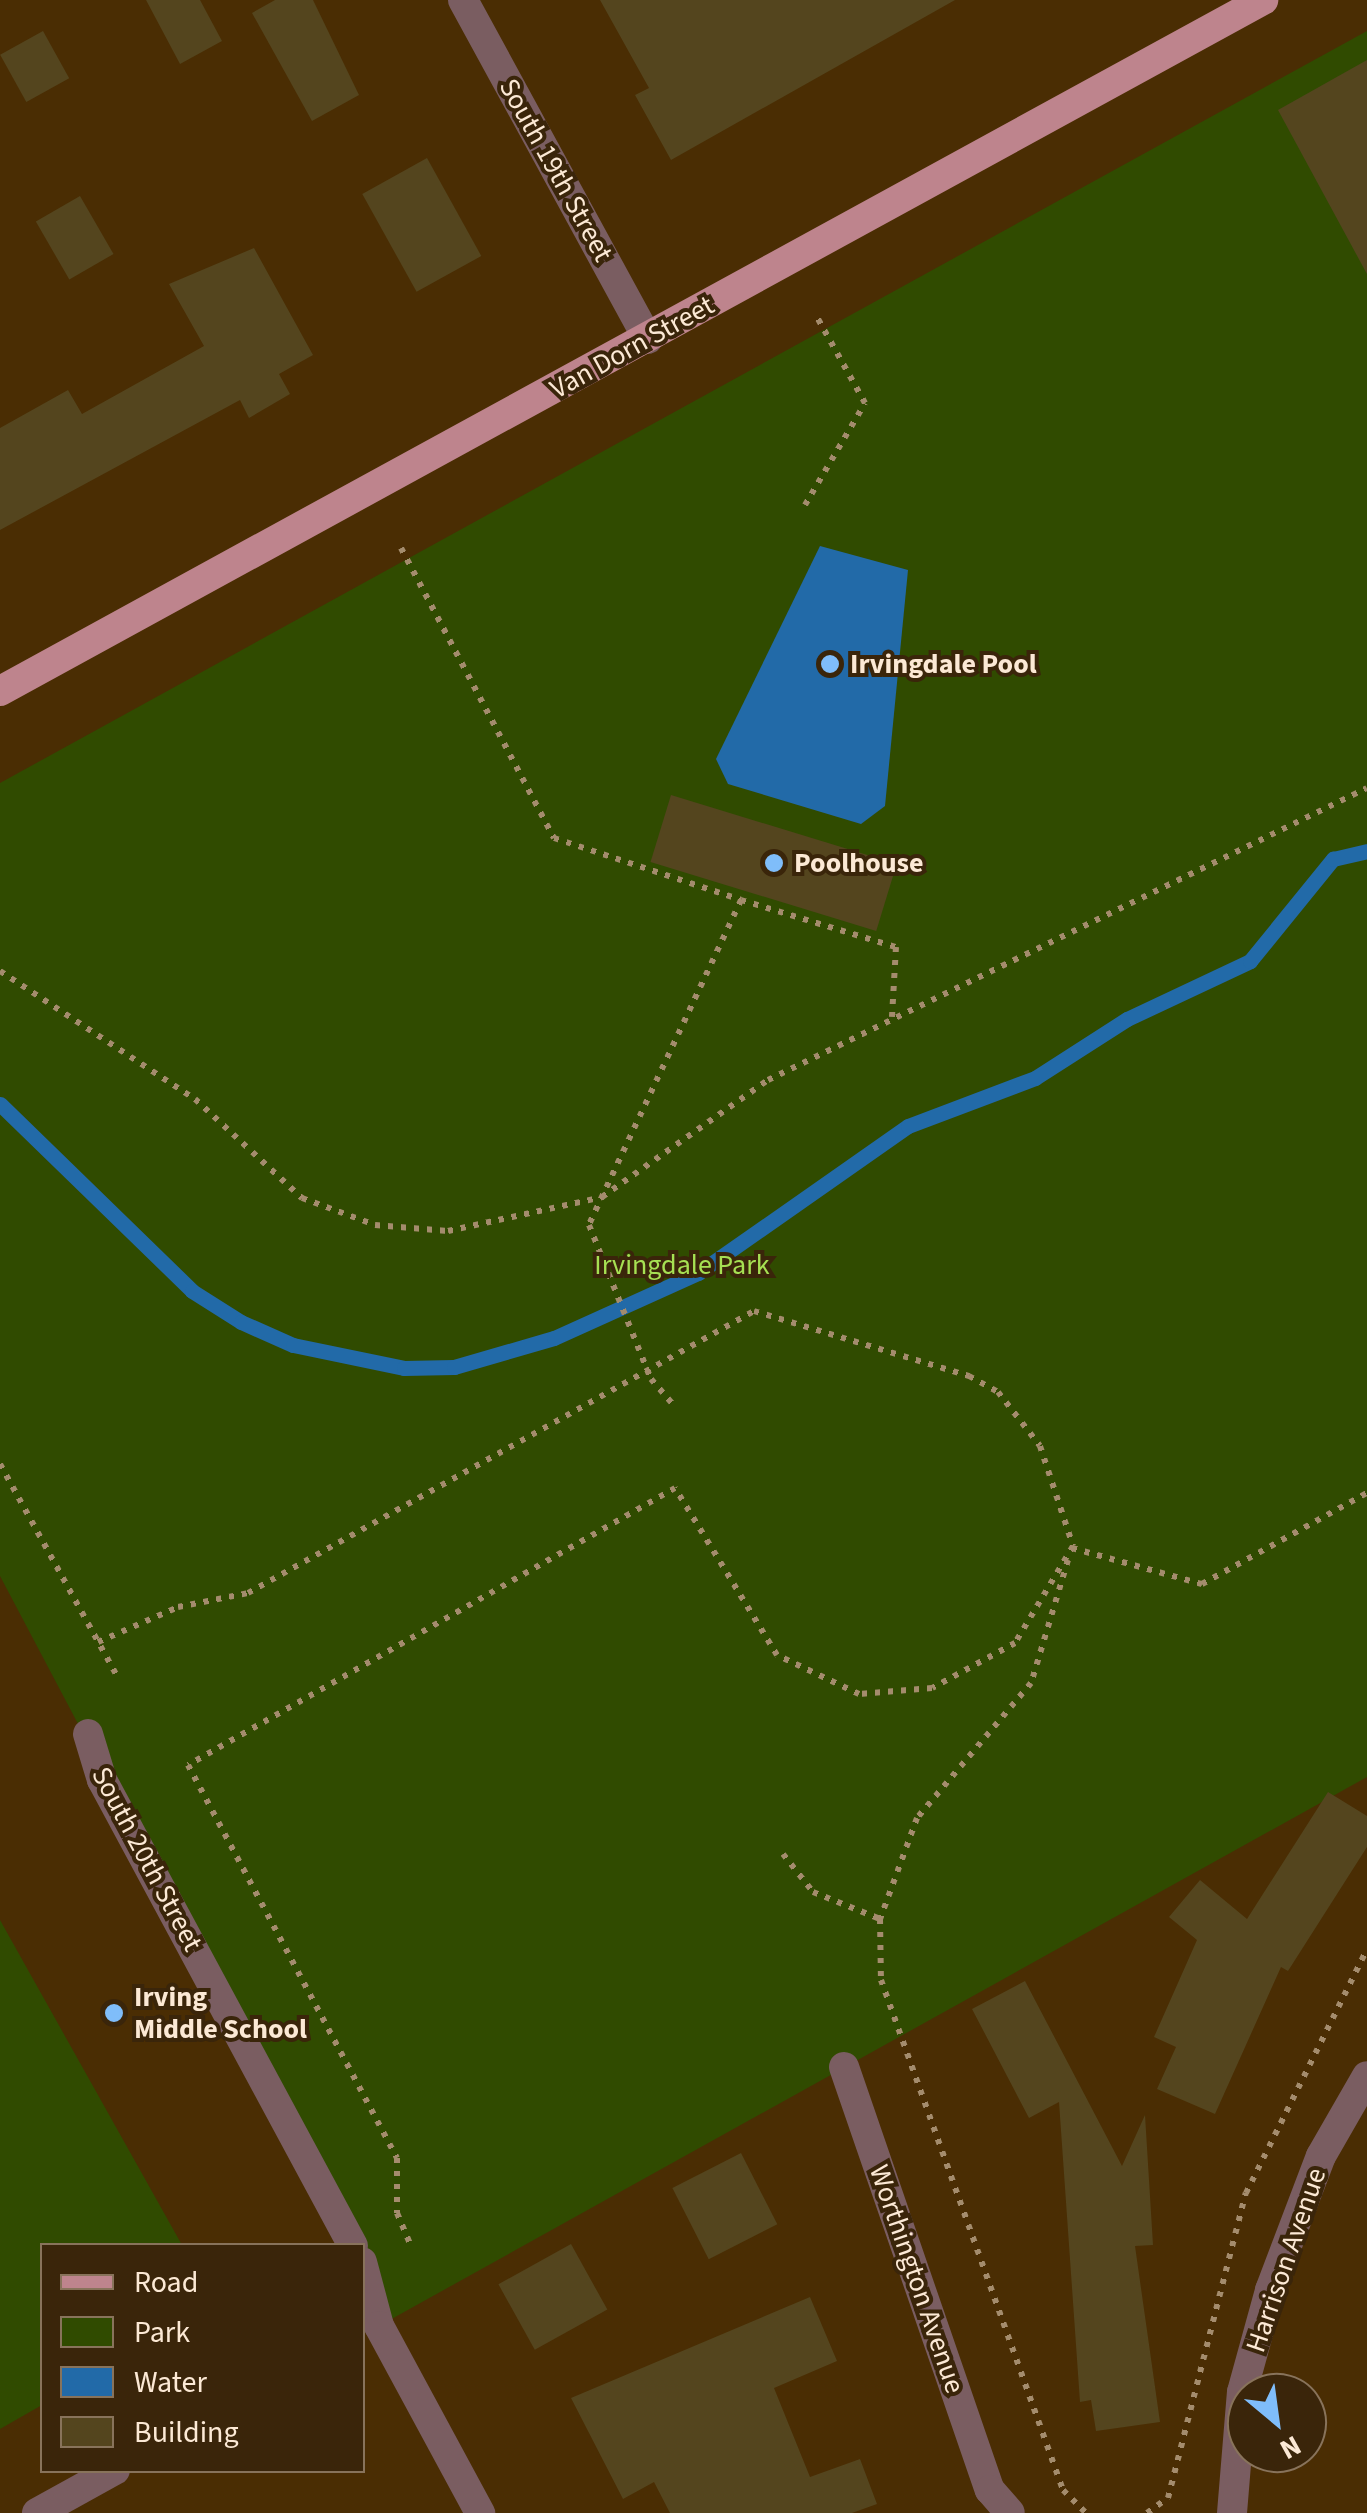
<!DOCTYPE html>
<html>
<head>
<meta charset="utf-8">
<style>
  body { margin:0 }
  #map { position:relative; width:1367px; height:2513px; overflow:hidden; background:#4a2d03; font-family:"Source Sans 3",sans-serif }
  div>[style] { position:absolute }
  .green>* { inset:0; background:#304b00 }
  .water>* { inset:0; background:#226aa8 }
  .stream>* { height:15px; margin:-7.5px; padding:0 7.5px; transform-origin:7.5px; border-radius:7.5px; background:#226aa8 }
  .building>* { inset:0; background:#54451e; transform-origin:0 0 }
  .path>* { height:6px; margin-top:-3px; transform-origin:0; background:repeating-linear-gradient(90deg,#a48c6d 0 5px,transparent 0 13px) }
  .minor>* { height:30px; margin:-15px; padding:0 15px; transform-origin:15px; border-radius:15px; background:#7a5d61 }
  .major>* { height:30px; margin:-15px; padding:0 15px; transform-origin:15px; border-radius:15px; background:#be848d }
  .dots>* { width:28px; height:28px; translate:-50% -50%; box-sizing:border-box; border:5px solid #3a250a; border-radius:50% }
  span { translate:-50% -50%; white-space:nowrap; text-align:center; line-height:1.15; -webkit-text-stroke:8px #3a250a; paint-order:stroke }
  .street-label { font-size:28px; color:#fce9d5 }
  .poi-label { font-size:28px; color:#fce9d5; font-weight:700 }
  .left { translate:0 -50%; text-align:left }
  .park-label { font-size:28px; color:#a6e053 }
  .legend { position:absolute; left:40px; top:2243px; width:325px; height:230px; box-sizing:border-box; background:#3a250a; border:2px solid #88735b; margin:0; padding:12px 18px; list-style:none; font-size:30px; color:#fce9d5 }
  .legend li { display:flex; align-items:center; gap:20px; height:50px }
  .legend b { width:50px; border:2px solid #88735b }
  .north { position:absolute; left:1227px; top:2373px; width:100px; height:100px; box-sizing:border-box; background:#3a250a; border:2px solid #88735b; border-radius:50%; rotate:151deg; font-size:28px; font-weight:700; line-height:40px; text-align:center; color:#fce9d5 }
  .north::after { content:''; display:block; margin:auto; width:35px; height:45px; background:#7fbdfa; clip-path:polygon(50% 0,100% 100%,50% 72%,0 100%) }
</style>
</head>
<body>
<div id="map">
  <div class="green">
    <div style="clip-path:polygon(1367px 31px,1367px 1777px,379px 2326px,365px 2268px,0 1576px,0 783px)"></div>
    <div style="clip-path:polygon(0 1920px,182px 2245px,42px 2246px,42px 2405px,0 2429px)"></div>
  </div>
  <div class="water">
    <div style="clip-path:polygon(820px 546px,908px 570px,885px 806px,861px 824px,728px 784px,716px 759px)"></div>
  </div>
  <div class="stream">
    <div style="left:0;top:1104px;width:268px;rotate:44.2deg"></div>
    <div style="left:192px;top:1291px;width:58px;rotate:32.3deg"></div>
    <div style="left:241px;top:1322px;width:57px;rotate:23.9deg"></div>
    <div style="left:293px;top:1345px;width:113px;rotate:11.7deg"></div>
    <div style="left:404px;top:1368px;width:50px;rotate:-1.1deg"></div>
    <div style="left:454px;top:1367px;width:104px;rotate:-16.2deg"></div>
    <div style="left:554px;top:1338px;width:158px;rotate:-24.3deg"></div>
    <div style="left:698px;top:1273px;width:256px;rotate:-35deg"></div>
    <div style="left:908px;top:1126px;width:136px;rotate:-20.7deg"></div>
    <div style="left:1035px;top:1078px;width:109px;rotate:-32.7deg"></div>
    <div style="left:1127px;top:1019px;width:136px;rotate:-25.2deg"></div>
    <div style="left:1250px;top:961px;width:132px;rotate:-50.9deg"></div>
    <div style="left:1333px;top:859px;width:35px;rotate:-13deg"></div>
  </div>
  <div class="building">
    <div style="clip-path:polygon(146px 0,200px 0,222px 41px,180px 64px)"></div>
    <div style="clip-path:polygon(275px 0,313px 0,359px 95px,312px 121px,252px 13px)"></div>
    <div style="clip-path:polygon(600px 0,955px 0,671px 160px,635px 95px,649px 88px)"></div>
    <div style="left:43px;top:31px;width:54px;height:49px;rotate:61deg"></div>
    <div style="clip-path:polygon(1367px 60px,1367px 274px,1278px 110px)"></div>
    <div style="left:427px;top:158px;width:112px;height:74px;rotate:61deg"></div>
    <div style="left:80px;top:196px;width:67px;height:51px;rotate:60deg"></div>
    <div style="clip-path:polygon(254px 248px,313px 355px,279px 374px,290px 394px,249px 418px,240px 400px,0 530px,0 428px,68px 390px,82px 414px,204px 346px,169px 284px)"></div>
    <div style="left:671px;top:795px;width:236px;height:70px;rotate:17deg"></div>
    <div style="clip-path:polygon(1328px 1792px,1367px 1816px,1367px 1847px,1288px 1971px,1281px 1967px,1215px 2114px,1157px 2089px,1176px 2047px,1154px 2037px,1197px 1940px,1169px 1917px,1200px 1880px,1247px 1919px)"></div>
    <div style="clip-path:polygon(1025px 1981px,1122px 2166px,1145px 2115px,1153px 2245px,1135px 2246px,1160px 2422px,1096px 2431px,1091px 2400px,1080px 2402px,1059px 2102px,1029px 2118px,972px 2009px)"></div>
    <div style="left:741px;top:2153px;width:80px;height:77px;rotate:63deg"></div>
    <div style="left:571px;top:2244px;width:75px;height:83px;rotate:61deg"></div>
    <div style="clip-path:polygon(810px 2297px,837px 2361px,774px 2388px,810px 2477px,860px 2459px,877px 2504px,852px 2513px,670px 2513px,654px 2482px,623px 2499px,571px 2398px)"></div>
  </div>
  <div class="path">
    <div style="left:805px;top:505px;width:118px;rotate:-59.5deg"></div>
    <div style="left:865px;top:403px;width:98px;rotate:-119.2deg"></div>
    <div style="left:401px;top:548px;width:328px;rotate:62.2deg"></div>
    <div style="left:554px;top:838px;width:197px;rotate:18.3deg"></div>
    <div style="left:741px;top:900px;width:359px;rotate:115.1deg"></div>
    <div style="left:589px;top:1225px;width:166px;rotate:68.1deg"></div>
    <div style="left:651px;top:1379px;width:38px;rotate:49deg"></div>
    <div style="left:741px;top:900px;width:162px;rotate:16.9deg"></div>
    <div style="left:896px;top:947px;width:70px;rotate:93.3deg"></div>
    <div style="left:0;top:971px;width:233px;rotate:33.3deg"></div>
    <div style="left:195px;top:1099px;width:146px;rotate:42.8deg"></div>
    <div style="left:302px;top:1198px;width:78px;rotate:20.3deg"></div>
    <div style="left:375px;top:1225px;width:73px;rotate:4.7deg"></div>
    <div style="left:448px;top:1231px;width:158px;rotate:-12.4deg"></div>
    <div style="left:602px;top:1197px;width:203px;rotate:-35.2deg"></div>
    <div style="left:768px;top:1080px;width:666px;rotate:-25.99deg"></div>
    <div style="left:0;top:1464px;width:242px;rotate:61.1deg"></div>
    <div style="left:1072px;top:1548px;width:135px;rotate:15.5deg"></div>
    <div style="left:1202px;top:1584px;width:188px;rotate:-28.9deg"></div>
    <div style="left:1068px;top:1560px;width:128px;rotate:106.7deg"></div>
    <div style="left:1031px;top:1683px;width:177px;rotate:130.2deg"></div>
    <div style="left:917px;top:1818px;width:108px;rotate:110.1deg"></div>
    <div style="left:880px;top:1919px;width:61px;rotate:89.1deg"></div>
    <div style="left:881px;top:1980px;width:542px;rotate:70.36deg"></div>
    <div style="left:1063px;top:2490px;width:33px;rotate:45deg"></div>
    <div style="left:98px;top:1642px;width:87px;rotate:-23.6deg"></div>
    <div style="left:178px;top:1607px;width:71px;rotate:-11.3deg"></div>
    <div style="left:248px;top:1593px;width:579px;rotate:-29.13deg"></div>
    <div style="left:754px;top:1311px;width:225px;rotate:16.8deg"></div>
    <div style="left:969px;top:1376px;width:33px;rotate:29deg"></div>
    <div style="left:998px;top:1392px;width:68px;rotate:52.1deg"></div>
    <div style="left:1040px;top:1446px;width:105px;rotate:71.7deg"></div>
    <div style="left:1073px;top:1546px;width:113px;rotate:120.9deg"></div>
    <div style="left:1015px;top:1643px;width:94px;rotate:151.5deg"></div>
    <div style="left:932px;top:1688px;width:73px;rotate:175.3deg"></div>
    <div style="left:859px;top:1694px;width:91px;rotate:-154.6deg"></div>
    <div style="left:777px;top:1655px;width:196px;rotate:-121.4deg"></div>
    <div style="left:675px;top:1488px;width:560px;rotate:150.37deg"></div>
    <div style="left:188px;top:1765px;width:445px;rotate:62deg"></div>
    <div style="left:397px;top:2158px;width:55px;rotate:90deg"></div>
    <div style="left:397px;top:2213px;width:33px;rotate:67deg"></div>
    <div style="left:783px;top:1854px;width:48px;rotate:51.7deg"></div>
    <div style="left:813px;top:1892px;width:72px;rotate:21.9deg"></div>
    <div style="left:1147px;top:2513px;width:26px;rotate:-36deg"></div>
    <div style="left:1168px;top:2498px;width:315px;rotate:-75.7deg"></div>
    <div style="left:1246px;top:2193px;width:272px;rotate:-63.6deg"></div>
  </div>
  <div class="minor">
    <div style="left:463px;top:0;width:386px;rotate:61.4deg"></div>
    <div style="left:88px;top:1734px;width:48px;rotate:73.1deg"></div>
    <div style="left:102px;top:1780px;width:529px;rotate:61.69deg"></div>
    <div style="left:844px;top:2067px;width:447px;rotate:71deg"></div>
    <div style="left:990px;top:2490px;width:30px;rotate:49deg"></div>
    <div style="left:362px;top:2262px;width:66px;rotate:75.1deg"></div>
    <div style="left:379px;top:2326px;width:213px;rotate:61.6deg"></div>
    <div style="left:37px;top:2513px;width:89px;rotate:-28.9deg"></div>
    <div style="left:1232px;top:2513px;width:121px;rotate:-85.3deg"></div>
    <div style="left:1242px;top:2392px;width:106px;rotate:-74.6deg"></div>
    <div style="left:1270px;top:2290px;width:143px;rotate:-69.2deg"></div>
    <div style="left:1321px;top:2156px;width:92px;rotate:-60.1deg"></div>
  </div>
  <div class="major">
    <div style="left:0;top:691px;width:1440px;rotate:-28.68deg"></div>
  </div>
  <div class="dots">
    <div style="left:830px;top:664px;background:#7fbdfa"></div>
    <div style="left:774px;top:863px;background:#7fbdfa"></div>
    <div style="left:114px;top:2013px;background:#7fbdfa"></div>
  </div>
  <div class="street-label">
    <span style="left:556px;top:170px;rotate:61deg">South 19th Street</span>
    <span style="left:632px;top:347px;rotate:-29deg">Van Dorn Street</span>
    <span style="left:147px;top:1859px;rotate:62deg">South 20th Street</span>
    <span style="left:1286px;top:2260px;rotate:-71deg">Harrison Avenue</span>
    <span style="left:917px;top:2279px;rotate:71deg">Worthington Avenue</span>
  </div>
  <div class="poi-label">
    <span class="left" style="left:850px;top:664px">Irvingdale Pool</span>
    <span class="left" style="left:794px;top:863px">Poolhouse</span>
    <span class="left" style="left:134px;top:2013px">Irving<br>Middle School</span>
  </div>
  <div class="park-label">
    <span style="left:682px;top:1265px">Irvingdale Park</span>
  </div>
  <ul class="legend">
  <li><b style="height:12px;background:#be848d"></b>Road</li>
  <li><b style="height:28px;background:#304b00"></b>Park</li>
  <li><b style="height:28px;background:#226aa8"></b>Water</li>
  <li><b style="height:28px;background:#54451e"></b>Building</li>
  </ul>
  <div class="north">N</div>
</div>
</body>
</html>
